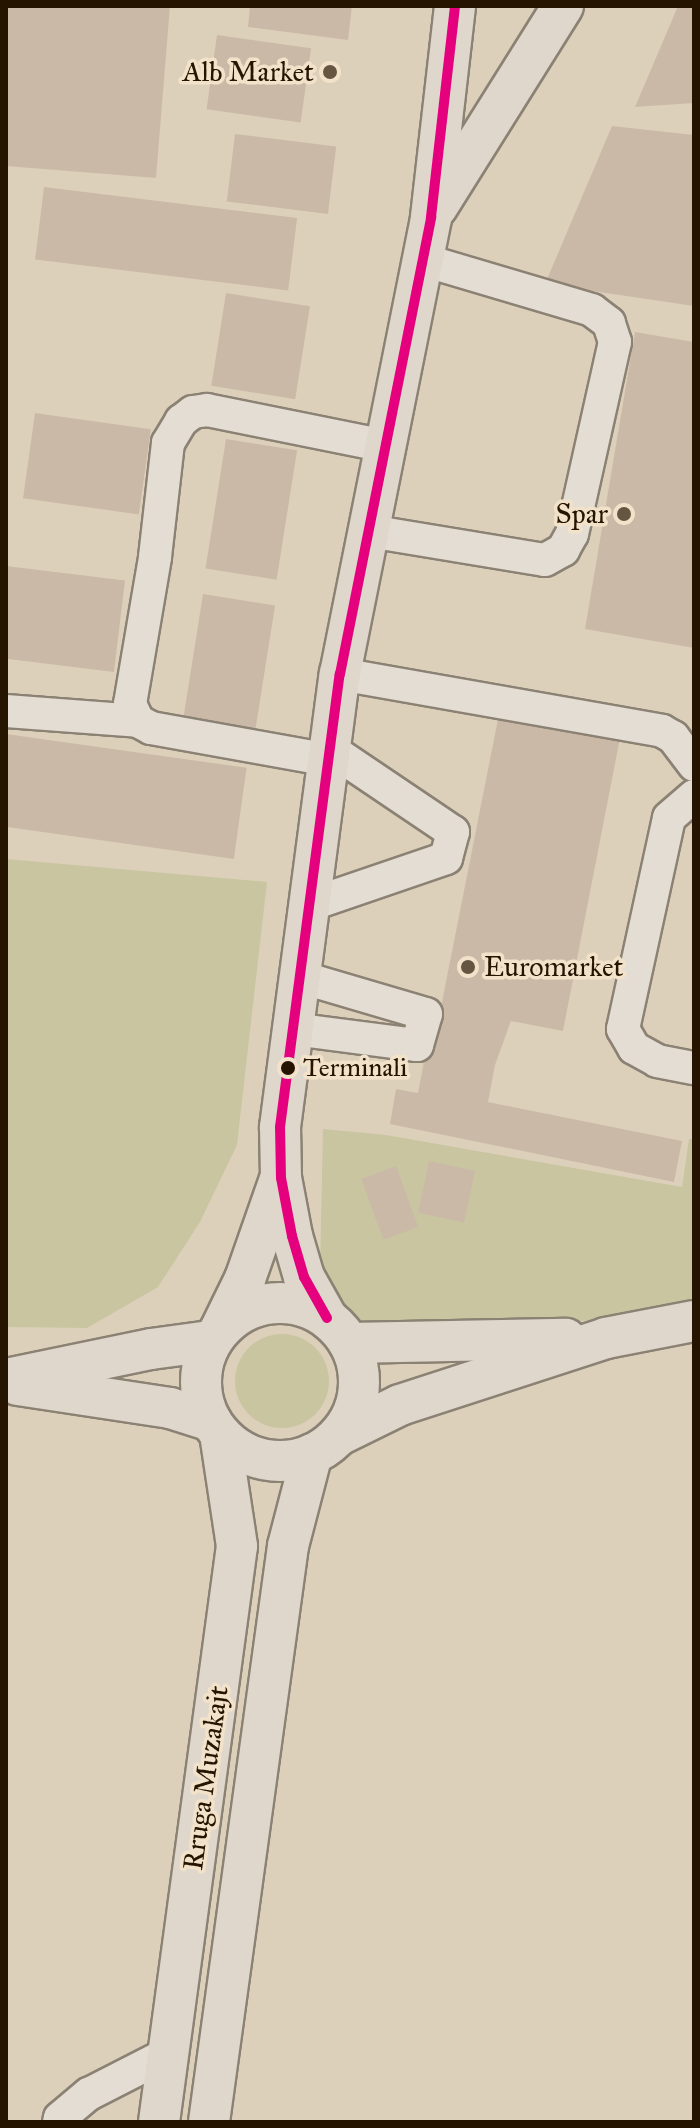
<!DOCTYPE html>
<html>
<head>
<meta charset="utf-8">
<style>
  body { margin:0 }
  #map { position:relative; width:700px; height:2128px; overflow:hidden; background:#ddd0bb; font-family:"IM FELL Great Primer",serif }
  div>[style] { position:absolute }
  .green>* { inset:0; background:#c9c5a0 }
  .round { border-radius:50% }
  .building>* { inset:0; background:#cbb9a8; transform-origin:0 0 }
  .roads { filter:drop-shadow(2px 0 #8b8274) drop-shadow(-2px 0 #8b8274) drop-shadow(0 2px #8b8274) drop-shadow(0 -2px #8b8274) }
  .minor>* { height:32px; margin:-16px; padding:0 16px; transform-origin:16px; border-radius:16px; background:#e4ddd3 }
  .major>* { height:40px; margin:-20px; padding:0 20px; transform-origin:20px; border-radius:20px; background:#dfd7cb }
  .major>.ring { margin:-20px; padding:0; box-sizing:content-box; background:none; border:40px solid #dfd7cb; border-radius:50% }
  .bus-1>* { height:10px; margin:-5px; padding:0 5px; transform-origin:5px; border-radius:5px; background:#e5007d }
  .dots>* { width:22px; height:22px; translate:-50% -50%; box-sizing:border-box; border:4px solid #f2e2ca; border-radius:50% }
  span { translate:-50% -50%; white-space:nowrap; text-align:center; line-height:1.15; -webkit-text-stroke:7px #f2e2ca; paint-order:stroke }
  .bus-label { font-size:26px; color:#251400 }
  .left { translate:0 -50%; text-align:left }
  .poi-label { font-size:28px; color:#251400 }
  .right { translate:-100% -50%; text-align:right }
  .street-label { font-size:28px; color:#251400 }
  .frame { position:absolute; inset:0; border:8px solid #251400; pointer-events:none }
</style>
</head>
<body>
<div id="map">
  <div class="green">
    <div style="clip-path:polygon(6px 859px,267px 882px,237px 1145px,200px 1222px,158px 1287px,87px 1328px,6px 1327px)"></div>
    <div style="clip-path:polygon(323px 1129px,386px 1135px,682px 1187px,689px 1139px,694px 1139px,694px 1306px,581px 1321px,359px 1330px,320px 1268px)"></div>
    <div class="round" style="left:235px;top:1334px;width:94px;height:94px"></div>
  </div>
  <div class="building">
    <div style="clip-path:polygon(6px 6px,170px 6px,156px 178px,6px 166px)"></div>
    <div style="clip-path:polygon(250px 6px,352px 6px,348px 40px,248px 27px)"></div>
    <div style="clip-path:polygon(678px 6px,694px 6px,694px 103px,635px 107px)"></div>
    <div style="left:217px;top:35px;width:95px;height:75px;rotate:8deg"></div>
    <div style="clip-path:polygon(612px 126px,694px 135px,694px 306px,545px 284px)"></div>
    <div style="left:235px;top:134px;width:102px;height:68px;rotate:7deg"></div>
    <div style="left:44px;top:187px;width:255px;height:73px;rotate:7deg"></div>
    <div style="left:226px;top:293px;width:85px;height:94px;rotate:9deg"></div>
    <div style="clip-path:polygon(635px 332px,694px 342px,694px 648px,585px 629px)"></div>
    <div style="left:35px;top:413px;width:117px;height:86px;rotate:8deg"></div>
    <div style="left:226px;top:439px;width:72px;height:131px;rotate:9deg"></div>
    <div style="left:6px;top:566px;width:120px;height:92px;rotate:7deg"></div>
    <div style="left:203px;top:594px;width:73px;height:131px;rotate:9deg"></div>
    <div style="clip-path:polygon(499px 714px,620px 738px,563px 1031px,511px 1021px,495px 1065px,488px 1102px,682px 1141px,674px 1182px,390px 1124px,396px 1089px,418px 1093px,426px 1051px,441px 1007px)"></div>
    <div style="left:6px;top:734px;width:243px;height:92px;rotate:8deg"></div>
    <div style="left:429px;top:1161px;width:47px;height:53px;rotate:12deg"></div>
    <div style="left:396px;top:1166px;width:65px;height:37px;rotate:70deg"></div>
  </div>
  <div class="roads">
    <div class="minor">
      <div style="left:369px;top:531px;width:178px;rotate:9.4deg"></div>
      <div style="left:545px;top:560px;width:21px;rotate:-29deg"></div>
      <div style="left:563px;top:550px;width:18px;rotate:-61deg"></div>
      <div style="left:572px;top:534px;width:197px;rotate:-77.4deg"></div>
      <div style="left:615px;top:342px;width:20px;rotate:-108deg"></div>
      <div style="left:609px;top:323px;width:21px;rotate:-143deg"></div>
      <div style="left:592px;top:310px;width:176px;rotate:-163.5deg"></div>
      <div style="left:340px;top:674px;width:327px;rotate:10deg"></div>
      <div style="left:662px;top:731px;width:13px;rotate:29deg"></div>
      <div style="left:673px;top:737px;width:35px;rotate:53deg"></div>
      <div style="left:6px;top:711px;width:132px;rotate:4.3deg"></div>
      <div style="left:138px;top:721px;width:15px;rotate:28deg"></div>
      <div style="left:151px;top:728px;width:181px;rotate:10.2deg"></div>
      <div style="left:138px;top:721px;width:19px;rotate:-115deg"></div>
      <div style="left:130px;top:704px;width:149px;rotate:-80.3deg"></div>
      <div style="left:155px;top:557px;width:115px;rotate:-83.5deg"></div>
      <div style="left:168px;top:443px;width:26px;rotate:-59deg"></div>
      <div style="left:181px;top:421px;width:15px;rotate:-37deg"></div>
      <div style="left:193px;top:412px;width:14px;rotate:-8deg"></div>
      <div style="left:207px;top:410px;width:182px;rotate:11.4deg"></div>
      <div style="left:694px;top:796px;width:33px;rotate:139deg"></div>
      <div style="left:669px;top:818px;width:216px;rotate:102.3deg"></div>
      <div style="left:623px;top:1029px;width:22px;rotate:60deg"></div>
      <div style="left:634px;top:1048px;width:26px;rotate:29deg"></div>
      <div style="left:657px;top:1061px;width:38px;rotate:11deg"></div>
      <div style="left:309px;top:905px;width:145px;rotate:-18.9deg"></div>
      <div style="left:446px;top:858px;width:27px;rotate:-75deg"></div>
      <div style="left:453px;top:832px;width:148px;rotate:-146deg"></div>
      <div style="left:293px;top:1029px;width:125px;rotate:7.4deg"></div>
      <div style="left:417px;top:1045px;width:32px;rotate:-74deg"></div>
      <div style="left:426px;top:1014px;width:131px;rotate:-163.6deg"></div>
      <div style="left:59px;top:2122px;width:4px;rotate:-76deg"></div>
      <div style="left:60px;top:2118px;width:38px;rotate:-40deg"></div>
      <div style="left:89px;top:2094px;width:90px;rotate:-27.1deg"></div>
    </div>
    <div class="major">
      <div style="left:437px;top:207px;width:237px;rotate:-57.9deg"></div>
      <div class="ring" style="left:201px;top:1303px;width:118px;height:118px"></div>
      <div style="left:327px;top:1318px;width:47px;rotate:-119.3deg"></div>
      <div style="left:304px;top:1277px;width:43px;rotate:-106.3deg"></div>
      <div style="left:292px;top:1236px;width:59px;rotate:-100.7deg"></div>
      <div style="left:281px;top:1178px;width:51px;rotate:-91.1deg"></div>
      <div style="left:280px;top:1127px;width:457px;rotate:-82.5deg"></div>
      <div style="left:340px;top:674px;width:466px;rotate:-78.7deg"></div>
      <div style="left:431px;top:217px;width:212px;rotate:-83.5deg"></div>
      <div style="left:221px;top:1328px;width:55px;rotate:-63.9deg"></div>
      <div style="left:245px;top:1279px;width:106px;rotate:-70.7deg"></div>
      <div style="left:349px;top:1343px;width:217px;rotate:-1.1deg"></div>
      <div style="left:6px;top:1379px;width:148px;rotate:-11.7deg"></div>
      <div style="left:151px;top:1349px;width:61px;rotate:-7.6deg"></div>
      <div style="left:18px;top:1385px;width:154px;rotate:8.6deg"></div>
      <div style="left:170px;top:1408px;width:43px;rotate:17.6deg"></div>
      <div style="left:339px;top:1435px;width:68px;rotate:-26.2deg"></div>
      <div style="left:400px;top:1405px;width:217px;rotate:-18deg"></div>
      <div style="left:606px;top:1338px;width:90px;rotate:-10.9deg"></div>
      <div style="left:159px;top:2122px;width:581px;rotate:-82.29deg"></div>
      <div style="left:237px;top:1546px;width:113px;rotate:-98.6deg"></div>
      <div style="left:209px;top:2122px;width:581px;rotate:-82.19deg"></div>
      <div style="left:288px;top:1546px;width:95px;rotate:-75.4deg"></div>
    </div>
  </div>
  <div class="bus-1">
    <div style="left:327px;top:1318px;width:47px;rotate:-119.3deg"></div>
    <div style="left:304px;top:1277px;width:43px;rotate:-106.3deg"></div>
    <div style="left:292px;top:1236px;width:59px;rotate:-100.7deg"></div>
    <div style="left:281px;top:1178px;width:51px;rotate:-91.1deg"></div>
    <div style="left:280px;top:1127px;width:457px;rotate:-82.5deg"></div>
    <div style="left:340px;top:674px;width:466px;rotate:-78.7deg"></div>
    <div style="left:431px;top:217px;width:212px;rotate:-83.5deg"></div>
  </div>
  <div class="dots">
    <div style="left:330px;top:72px;background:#655641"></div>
    <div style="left:624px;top:514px;background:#655641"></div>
    <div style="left:468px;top:967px;background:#655641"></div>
    <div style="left:288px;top:1068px;background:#251400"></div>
  </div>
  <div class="bus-label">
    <span class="left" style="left:303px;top:1068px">Terminali</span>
  </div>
  <div class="poi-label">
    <span class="right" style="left:314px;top:72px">Alb Market</span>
    <span class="right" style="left:608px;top:514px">Spar</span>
    <span class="left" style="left:484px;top:967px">Euromarket</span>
  </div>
  <div class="street-label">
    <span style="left:206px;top:1778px;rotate:-82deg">Rruga Muzakajt</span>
  </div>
  <div class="frame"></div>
</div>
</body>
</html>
